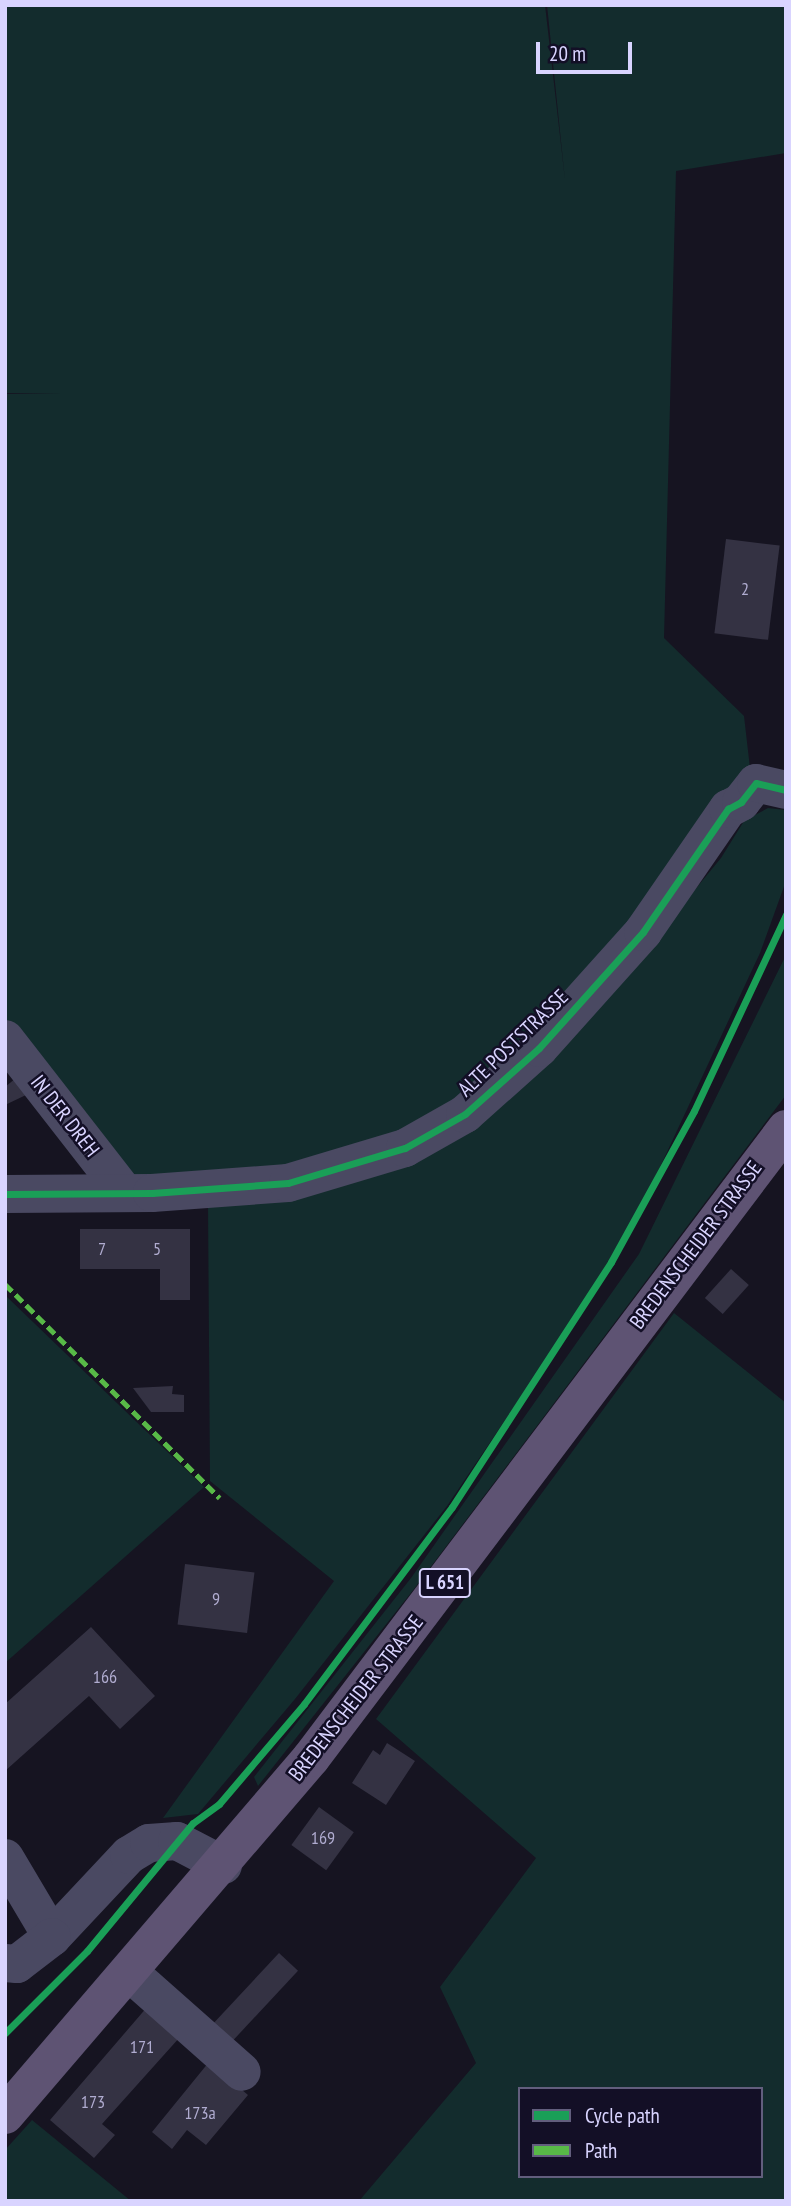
<!DOCTYPE html>
<html>
<head>
<meta charset="utf-8">
<style>
  body { margin:0 }
  #map { position:relative; width:791px; height:2206px; overflow:hidden; background:#161421; font-family:"PT Sans Narrow",sans-serif }
  div>[style] { position:absolute }
  .green>* { inset:0; background:#132c2d }
  .building>* { inset:0; background:#343243; transform-origin:0 0 }
  .minor>* { height:38px; margin:-19px; padding:0 19px; transform-origin:19px; border-radius:19px; background:#4a4962 }
  .major>* { height:38px; margin:-19px; padding:0 19px; transform-origin:19px; border-radius:19px; background:#5e5373 }
  .quiet>* { height:5px; margin-top:-2.5px; transform-origin:0; background:repeating-linear-gradient(90deg,#58b947 0 10px,transparent 0 15px) }
  .cycleway>* { height:7px; margin:-3.5px; padding:0 3.5px; transform-origin:3.5px; border-radius:3.5px; background:#1a9f57 }
  span { translate:-50% -50%; white-space:nowrap; text-align:center; line-height:1.15; -webkit-text-stroke:5px #130f26; paint-order:stroke }
  .number-label { font-size:18px; color:#b0acd0 }
  .number-label span { -webkit-text-stroke-width:0 }
  .shield-label span { padding:2px 5px; background:#130f26; border:2px solid; border-radius:5px; -webkit-text-stroke-width:0 }
  .shield-label { font-size:19px; color:#d9d4ff; font-weight:700 }
  .street-label { font-size:21px; color:#d9d4ff }
  .frame { position:absolute; inset:0; border:7px solid #d9d4ff; pointer-events:none }
  .legend { position:absolute; left:518px; top:2087px; width:245px; height:91px; box-sizing:border-box; background:#130f26; border:2px solid #625e7d; margin:0; padding:9px 12px; list-style:none; font-size:21px; color:#d9d4ff }
  .legend li { display:flex; align-items:center; gap:14px; height:35px }
  .legend b { width:35px; border:2px solid #625e7d }
  .scale { position:absolute; left:536px; top:42px; width:96px; height:32px; box-sizing:border-box; border:4px solid #d9d4ff; border-top:0; padding-left:9px; font-size:21px; line-height:24px; white-space:nowrap; color:#d9d4ff; -webkit-text-stroke:5px #130f26; paint-order:stroke }
</style>
</head>
<body>
<div id="map">
  <div class="green">
    <div style="clip-path:polygon(5px 5px,545px 5px,565px 180px,547px 5px,786px 5px,786px 153px,676px 171px,664px 638px,744px 716px,750px 768px,595px 977px,434px 1124px,310px 1170px,130px 1176px,5px 1027px,5px 394px,62px 393px,5px 393px)"></div>
    <div style="clip-path:polygon(768px 808px,786px 810px,786px 881px,760px 953px,624px 1244px,447px 1506px,295px 1699px,198px 1814px,163px 1818px,334px 1581px,210px 1481px,208px 1205px,378px 1170px,674px 915px,721px 858px,744px 821px)"></div>
    <div style="clip-path:polygon(786px 955px,786px 1095px,414px 1589px,258px 1786px,254px 1777px,411px 1578px,639px 1254px)"></div>
    <div style="clip-path:polygon(5px 1295px,204px 1487px,5px 1663px)"></div>
    <div style="clip-path:polygon(evenodd,674px 1313px,786px 1403px,786px 2201px,359px 2201px,476px 2063px,440px 1987px,536px 1858px,376px 1719px,674px 1313px,520px 2089px,761px 2089px,761px 2176px,520px 2176px,520px 2089px)"></div>
    <div style="clip-path:polygon(32px 2120px,131px 2201px,5px 2201px,5px 2150px)"></div>
  </div>
  <div class="building">
    <div style="left:726px;top:539px;width:54px;height:95px;rotate:7deg"></div>
    <div style="clip-path:polygon(16px 1078px,26px 1095px,5px 1105px,5px 1087px)"></div>
    <div style="clip-path:polygon(80px 1229px,190px 1229px,190px 1300px,160px 1300px,160px 1269px,80px 1269px)"></div>
    <div style="left:731px;top:1269px;width:24px;height:39px;rotate:42deg"></div>
    <div style="clip-path:polygon(173px 1386px,172px 1394px,184px 1395px,184px 1412px,151px 1412px,133px 1388px)"></div>
    <div style="left:185px;top:1564px;width:70px;height:61px;rotate:7deg"></div>
    <div style="clip-path:polygon(91px 1627px,155px 1696px,120px 1729px,89px 1696px,5px 1771px,5px 1704px)"></div>
    <div style="clip-path:polygon(387px 1743px,415px 1761px,386px 1805px,352px 1783px,373px 1750px,380px 1755px)"></div>
    <div style="left:319px;top:1807px;width:43px;height:47px;rotate:36deg"></div>
    <div style="left:279px;top:1953px;width:26px;height:96px;rotate:43deg"></div>
    <div style="clip-path:polygon(148px 2006px,180px 2037px,102px 2124px,115px 2135px,94px 2158px,50px 2120px)"></div>
    <div style="clip-path:polygon(209px 2062px,248px 2095px,206px 2145px,187px 2130px,172px 2149px,152px 2132px)"></div>
  </div>
  <div class="minor">
    <div style="left:5px;top:1039px;width:195px;rotate:52.1deg"></div>
    <div style="left:5px;top:1194px;width:147px;rotate:-0.4deg"></div>
    <div style="left:152px;top:1193px;width:136px;rotate:-4.2deg"></div>
    <div style="left:288px;top:1183px;width:122px;rotate:-16.7deg"></div>
    <div style="left:405px;top:1148px;width:69px;rotate:-29.5deg"></div>
    <div style="left:465px;top:1114px;width:99px;rotate:-41.7deg"></div>
    <div style="left:539px;top:1048px;width:156px;rotate:-48.1deg"></div>
    <div style="left:643px;top:932px;width:150px;rotate:-55.4deg"></div>
    <div style="left:728px;top:809px;width:15px;rotate:-28deg"></div>
    <div style="left:741px;top:802px;width:24px;rotate:-52deg"></div>
    <div style="left:756px;top:783px;width:31px;rotate:13deg"></div>
    <div style="left:5px;top:1858px;width:92px;rotate:59.3deg"></div>
    <div style="left:52px;top:1937px;width:112px;rotate:-46.8deg"></div>
    <div style="left:129px;top:1855px;width:23px;rotate:-31deg"></div>
    <div style="left:149px;top:1843px;width:28px;rotate:-4deg"></div>
    <div style="left:177px;top:1841px;width:52px;rotate:27.6deg"></div>
    <div style="left:5px;top:1963px;width:12px;rotate:5deg"></div>
    <div style="left:17px;top:1964px;width:44px;rotate:-37.6deg"></div>
    <div style="left:130px;top:1973px;width:149px;rotate:41.5deg"></div>
  </div>
  <div class="major">
    <div style="left:5px;top:2115px;width:470px;rotate:-49.4deg"></div>
    <div style="left:311px;top:1758px;width:788px;rotate:-52.94deg"></div>
  </div>
  <div class="quiet">
    <div style="left:5px;top:1284px;width:303px;rotate:44.9deg"></div>
  </div>
  <div class="cycleway">
    <div style="left:5px;top:1194px;width:147px;rotate:-0.4deg"></div>
    <div style="left:152px;top:1193px;width:136px;rotate:-4.2deg"></div>
    <div style="left:288px;top:1183px;width:122px;rotate:-16.7deg"></div>
    <div style="left:405px;top:1148px;width:69px;rotate:-29.5deg"></div>
    <div style="left:465px;top:1114px;width:99px;rotate:-41.7deg"></div>
    <div style="left:539px;top:1048px;width:156px;rotate:-48.1deg"></div>
    <div style="left:643px;top:932px;width:150px;rotate:-55.4deg"></div>
    <div style="left:728px;top:809px;width:15px;rotate:-28deg"></div>
    <div style="left:741px;top:802px;width:24px;rotate:-52deg"></div>
    <div style="left:756px;top:783px;width:31px;rotate:13deg"></div>
    <div style="left:5px;top:2033px;width:116px;rotate:-45deg"></div>
    <div style="left:87px;top:1951px;width:166px;rotate:-50.4deg"></div>
    <div style="left:193px;top:1823px;width:32px;rotate:-36deg"></div>
    <div style="left:219px;top:1804px;width:131px;rotate:-49.6deg"></div>
    <div style="left:304px;top:1704px;width:246px;rotate:-53.1deg"></div>
    <div style="left:452px;top:1507px;width:292px;rotate:-57deg"></div>
    <div style="left:611px;top:1262px;width:172px;rotate:-61.2deg"></div>
    <div style="left:694px;top:1111px;width:217px;rotate:-64.9deg"></div>
  </div>
  <div class="number-label">
    <span style="left:745px;top:589px">2</span>
    <span style="left:102px;top:1249px">7</span>
    <span style="left:157px;top:1249px">5</span>
    <span style="left:216px;top:1599px">9</span>
    <span style="left:105px;top:1677px">166</span>
    <span style="left:323px;top:1838px">169</span>
    <span style="left:142px;top:2047px">171</span>
    <span style="left:93px;top:2102px">173</span>
    <span style="left:200px;top:2113px">173a</span>
  </div>
  <div class="shield-label">
    <span style="left:445px;top:1583px">L 651</span>
  </div>
  <div class="street-label">
    <span style="left:513px;top:1043px;rotate:-44deg">ALTE POSTSTRASSE</span>
    <span style="left:65px;top:1116px;rotate:52deg">IN DER DREH</span>
    <span style="left:696px;top:1245px;rotate:-53deg">BREDENSCHEIDER STRASSE</span>
    <span style="left:356px;top:1698px;rotate:-52deg">BREDENSCHEIDER STRASSE</span>
  </div>
  <div class="frame"></div>
  <ul class="legend">
  <li><b style="height:9px;background:#1a9f57"></b>Cycle path</li>
  <li><b style="height:9px;background:#58b947"></b>Path</li>
  </ul>
  <div class="scale">20 m</div>
</div>
</body>
</html>
